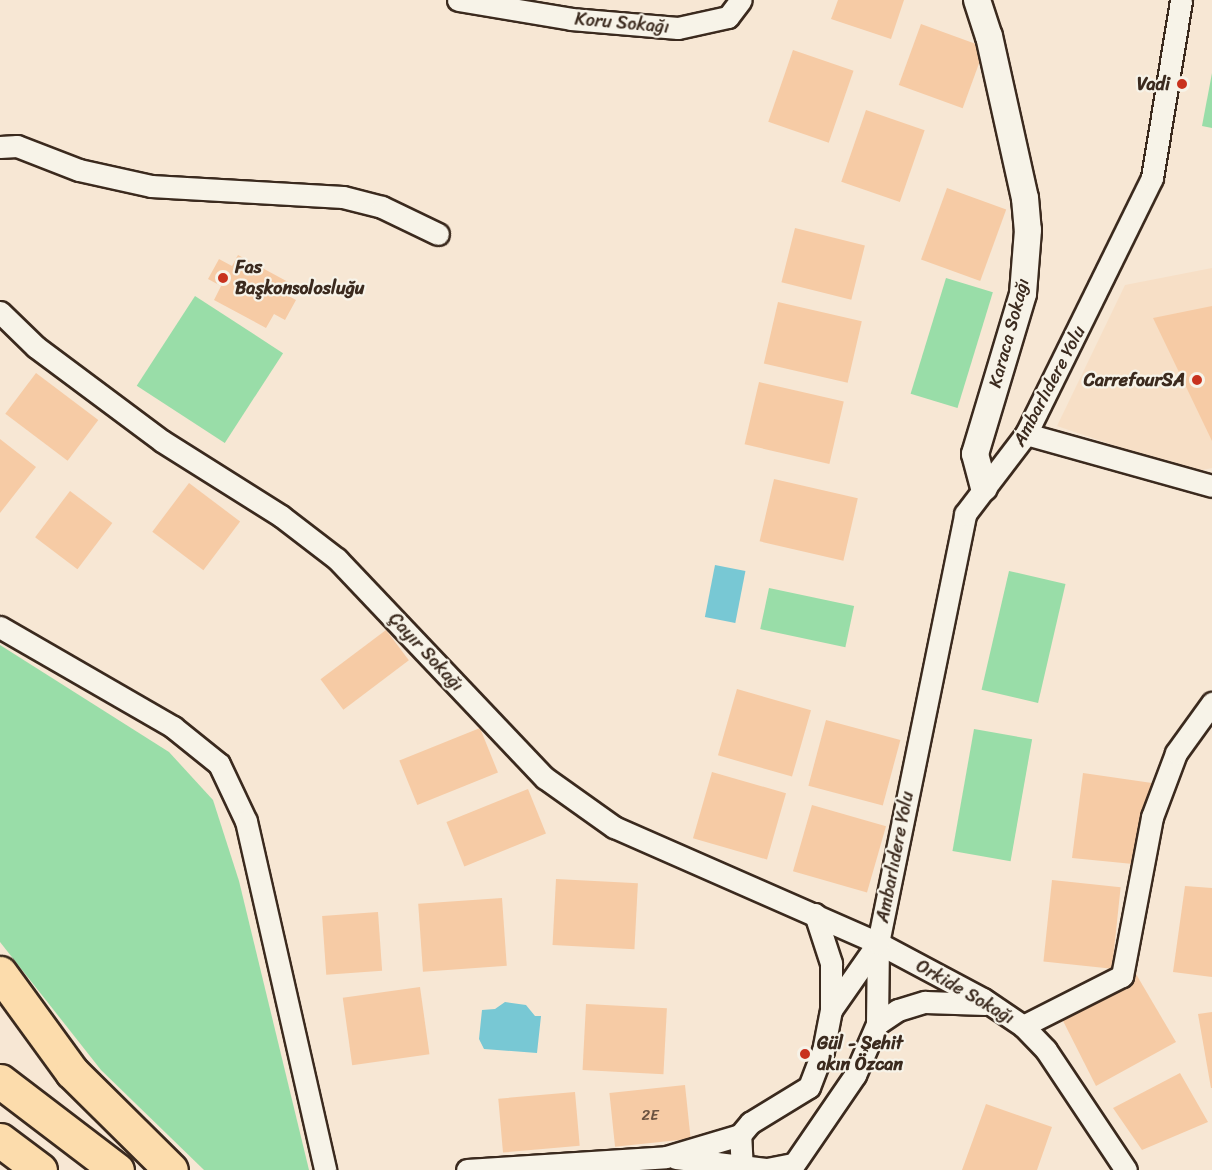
<!DOCTYPE html>
<html>
<head>
<meta charset="utf-8">
<style>
  body { margin:0 }
  #map { position:relative; width:1212px; height:1170px; overflow:hidden; background:#f7e7d4; font-family:Sriracha,sans-serif }
  div>[style] { position:absolute }
  .built>* { inset:0; background:#f7dfc6 }
  .green>* { inset:0; background:#99dda8; transform-origin:0 0 }
  .water>* { inset:0; background:#78c8d4; transform-origin:0 0 }
  .building>* { inset:0; background:#f6cba5; transform-origin:0 0 }
  .roads { filter:drop-shadow(2px 0 #3b2a1e) drop-shadow(-2px 0 #3b2a1e) drop-shadow(0 2px #3b2a1e) drop-shadow(0 -2px #3b2a1e) }
  .minor>* { height:21px; margin:-10.5px; padding:0 10.5px; transform-origin:10.5px; border-radius:10.5px; background:#f7f3e8 }
  .tertiary>* { height:26px; margin:-13px; padding:0 13px; transform-origin:13px; border-radius:13px; background:#f7f3e8 }
  .motorway>* { height:33px; margin:-16.5px; padding:0 16.5px; transform-origin:16.5px; border-radius:16.5px; background:#fcdcac }
  .dots>* { width:16px; height:16px; translate:-50% -50%; box-sizing:border-box; border:3px solid #f7f3e8; border-radius:50% }
  span { translate:-50% -50%; white-space:nowrap; text-align:center; line-height:1.15; -webkit-text-stroke:4.5px #f7f3e8; paint-order:stroke }
  .number-label { font-size:15px; color:#6a5240 }
  .number-label span { -webkit-text-stroke-width:0 }
  .street-label { font-size:18px; color:#3b2a1e }
  .poi-label { font-size:18px; color:#3b2a1e; font-weight:700 }
  .right { translate:-100% -50%; text-align:right }
  .left { translate:0 -50%; text-align:left }
</style>
</head>
<body>
<div id="map">
  <div class="built">
    <div style="clip-path:polygon(1212px 268px,1212px 468px,1193px 472px,1057px 426px,1125px 285px)"></div>
  </div>
  <div class="green">
    <div style="clip-path:polygon(1212px 73px,1212px 128px,1202px 126px)"></div>
    <div style="left:946px;top:278px;width:49px;height:121px;rotate:17deg"></div>
    <div style="left:195px;top:296px;width:105px;height:107px;rotate:33deg"></div>
    <div style="left:1009px;top:571px;width:58px;height:122px;rotate:13deg"></div>
    <div style="left:769px;top:588px;width:87px;height:42px;rotate:12deg"></div>
    <div style="clip-path:polygon(0 645px,169px 752px,213px 800px,239px 881px,309px 1170px,204px 1170px,101px 1070px,0 942px)"></div>
    <div style="left:974px;top:729px;width:59px;height:124px;rotate:10deg"></div>
  </div>
  <div class="water">
    <div style="left:715px;top:565px;width:31px;height:53px;rotate:11deg"></div>
    <div style="clip-path:polygon(505px 1002px,526px 1005px,535px 1016px,541px 1016px,537px 1053px,484px 1049px,479px 1039px,482px 1010px,495px 1009px)"></div>
  </div>
  <div class="building">
    <div style="clip-path:polygon(838px 0,904px 0,891px 39px,831px 19px)"></div>
    <div style="left:921px;top:24px;width:68px;height:65px;rotate:20deg"></div>
    <div style="left:793px;top:50px;width:64px;height:76px;rotate:19deg"></div>
    <div style="left:866px;top:110px;width:62px;height:76px;rotate:19deg"></div>
    <div style="left:947px;top:188px;width:63px;height:76px;rotate:20deg"></div>
    <div style="left:795px;top:228px;width:72px;height:56px;rotate:14deg"></div>
    <div style="clip-path:polygon(238px 255px,290px 283px,285px 294px,296px 300px,285px 320px,274px 314px,266px 328px,214px 300px,221px 286px,208px 279px,219px 259px,232px 266px)"></div>
    <div style="left:778px;top:302px;width:86px;height:63px;rotate:13deg"></div>
    <div style="clip-path:polygon(1212px 306px,1212px 441px,1153px 318px)"></div>
    <div style="left:36px;top:373px;width:78px;height:51px;rotate:37deg"></div>
    <div style="left:759px;top:382px;width:87px;height:64px;rotate:13deg"></div>
    <div style="clip-path:polygon(0 439px,36px 467px,0 513px)"></div>
    <div style="left:774px;top:479px;width:86px;height:64px;rotate:13deg"></div>
    <div style="left:189px;top:483px;width:64px;height:61px;rotate:37deg"></div>
    <div style="left:70px;top:491px;width:53px;height:58px;rotate:37deg"></div>
    <div style="left:386px;top:630px;width:38px;height:82px;rotate:53deg"></div>
    <div style="left:737px;top:689px;width:77px;height:69px;rotate:16deg"></div>
    <div style="left:826px;top:720px;width:77px;height:68px;rotate:15deg"></div>
    <div style="left:480px;top:728px;width:48px;height:87px;rotate:68deg"></div>
    <div style="left:712px;top:772px;width:77px;height:69px;rotate:16deg"></div>
    <div style="clip-path:polygon(1083px 773px,1152px 783px,1133px 864px,1072px 858px)"></div>
    <div style="left:528px;top:789px;width:48px;height:88px;rotate:68deg"></div>
    <div style="left:812px;top:805px;width:77px;height:69px;rotate:16deg"></div>
    <div style="left:556px;top:879px;width:82px;height:66px;rotate:3deg"></div>
    <div style="left:1052px;top:880px;width:69px;height:82px;rotate:6deg"></div>
    <div style="clip-path:polygon(1185px 886px,1212px 888px,1212px 977px,1173px 972px)"></div>
    <div style="left:502px;top:898px;width:68px;height:84px;rotate:86deg"></div>
    <div style="left:378px;top:912px;width:59px;height:56px;rotate:86deg"></div>
    <div style="clip-path:polygon(1136px 974px,1176px 1042px,1096px 1086px,1057px 1009px)"></div>
    <div style="left:420px;top:987px;width:68px;height:78px;rotate:82deg"></div>
    <div style="left:586px;top:1004px;width:81px;height:66px;rotate:3deg"></div>
    <div style="clip-path:polygon(1212px 1012px,1212px 1088px,1211px 1088px,1198px 1014px)"></div>
    <div style="clip-path:polygon(1180px 1073px,1208px 1122px,1142px 1150px,1113px 1108px)"></div>
    <div style="left:685px;top:1085px;width:54px;height:76px;rotate:84deg"></div>
    <div style="left:575px;top:1092px;width:54px;height:77px;rotate:85deg"></div>
    <div style="clip-path:polygon(986px 1104px,1052px 1127px,1037px 1170px,962px 1170px)"></div>
  </div>
  <div class="roads">
    <div class="minor">
      <div style="left:458px;top:0;width:115px;rotate:9.5deg"></div>
      <div style="left:571px;top:19px;width:107px;rotate:4.8deg"></div>
      <div style="left:678px;top:28px;width:51px;rotate:-12.4deg"></div>
      <div style="left:728px;top:17px;width:21px;rotate:-53deg"></div>
      <div style="left:0;top:147px;width:17px;rotate:-3deg"></div>
      <div style="left:17px;top:146px;width:66px;rotate:21.2deg"></div>
      <div style="left:79px;top:170px;width:74px;rotate:12.5deg"></div>
      <div style="left:151px;top:186px;width:192px;rotate:3.3deg"></div>
      <div style="left:343px;top:197px;width:40px;rotate:14.4deg"></div>
      <div style="left:382px;top:207px;width:62px;rotate:25.7deg"></div>
      <div style="left:0;top:312px;width:50px;rotate:44.2deg"></div>
      <div style="left:36px;top:347px;width:157px;rotate:36.7deg"></div>
      <div style="left:162px;top:441px;width:141px;rotate:32.2deg"></div>
      <div style="left:281px;top:516px;width:71px;rotate:37.5deg"></div>
      <div style="left:337px;top:559px;width:302px;rotate:46.5deg"></div>
      <div style="left:545px;top:778px;width:85px;rotate:35.4deg"></div>
      <div style="left:614px;top:827px;width:288px;rotate:23.7deg"></div>
      <div style="left:878px;top:943px;width:119px;rotate:28.1deg"></div>
      <div style="left:983px;top:999px;width:48px;rotate:34deg"></div>
      <div style="left:1023px;top:1026px;width:33px;rotate:46deg"></div>
      <div style="left:1046px;top:1050px;width:144px;rotate:56.3deg"></div>
      <div style="left:1026px;top:434px;width:193px;rotate:15.6deg"></div>
      <div style="left:0;top:627px;width:200px;rotate:30deg"></div>
      <div style="left:173px;top:727px;width:59px;rotate:38.8deg"></div>
      <div style="left:219px;top:764px;width:63px;rotate:64.7deg"></div>
      <div style="left:246px;top:821px;width:358px;rotate:77.2deg"></div>
      <div style="left:815px;top:914px;width:52px;rotate:71.9deg"></div>
      <div style="left:831px;top:963px;width:47px;rotate:90deg"></div>
      <div style="left:877px;top:1024px;width:25px;rotate:-34deg"></div>
      <div style="left:898px;top:1010px;width:28px;rotate:-17deg"></div>
      <div style="left:925px;top:1002px;width:60px;rotate:1.9deg"></div>
      <div style="left:1023px;top:1026px;width:111px;rotate:-26.8deg"></div>
      <div style="left:1122px;top:976px;width:162px;rotate:-79.3deg"></div>
      <div style="left:1152px;top:817px;width:68px;rotate:-69.4deg"></div>
      <div style="left:1176px;top:753px;width:62px;rotate:-54.2deg"></div>
      <div style="left:676px;top:1158px;width:92px;rotate:6.9deg"></div>
      <div style="left:767px;top:1169px;width:26px;rotate:-11deg"></div>
      <div style="left:467px;top:1170px;width:199px;rotate:-3.7deg"></div>
      <div style="left:666px;top:1157px;width:77px;rotate:-16.6deg"></div>
      <div style="left:742px;top:1170px;width:35px;rotate:-93deg"></div>
      <div style="left:740px;top:1135px;width:16px;rotate:-50deg"></div>
      <div style="left:750px;top:1123px;width:69px;rotate:-31.4deg"></div>
      <div style="left:809px;top:1087px;width:39px;rotate:-69deg"></div>
      <div style="left:823px;top:1051px;width:42px;rotate:-79deg"></div>
      <div style="left:831px;top:1010px;width:82px;rotate:-55deg"></div>
      <div style="left:790px;top:1170px;width:115px;rotate:-55.6deg"></div>
      <div style="left:855px;top:1075px;width:56px;rotate:-66.7deg"></div>
      <div style="left:877px;top:1024px;width:81px;rotate:-89.3deg"></div>
      <div style="left:878px;top:943px;width:438px;rotate:-78.5deg"></div>
      <div style="left:965px;top:514px;width:101px;rotate:-52.7deg"></div>
      <div style="left:1026px;top:434px;width:285px;rotate:-63.8deg"></div>
      <div style="left:1152px;top:178px;width:180px;rotate:-80.7deg"></div>
    </div>
    <div class="tertiary">
      <div style="left:977px;top:0;width:38px;rotate:72deg"></div>
      <div style="left:989px;top:36px;width:166px;rotate:77.5deg"></div>
      <div style="left:1025px;top:198px;width:32px;rotate:85deg"></div>
      <div style="left:1028px;top:230px;width:64px;rotate:94.5deg"></div>
      <div style="left:1023px;top:294px;width:167px;rotate:106.7deg"></div>
      <div style="left:975px;top:454px;width:35px;rotate:75deg"></div>
    </div>
    <div class="motorway">
      <div style="left:0;top:973px;width:122px;rotate:54deg"></div>
      <div style="left:72px;top:1072px;width:139px;rotate:44.7deg"></div>
      <div style="left:0;top:1081px;width:147px;rotate:37.3deg"></div>
      <div style="left:0;top:1140px;width:50px;rotate:36.9deg"></div>
    </div>
  </div>
  <div class="dots">
    <div style="left:1182px;top:84px;background:#c8321e"></div>
    <div style="left:223px;top:278px;background:#c8321e"></div>
    <div style="left:1197px;top:380px;background:#c8321e"></div>
    <div style="left:805px;top:1054px;background:#c8321e"></div>
  </div>
  <div class="number-label">
    <span style="left:650px;top:1116px">2E</span>
  </div>
  <div class="street-label">
    <span style="left:622px;top:23px;rotate:5deg">Koru Sokağı</span>
    <span style="left:1009px;top:333px;rotate:-75deg">Karaca Sokağı</span>
    <span style="left:1049px;top:386px;rotate:-62deg">Ambarlıdere Yolu</span>
    <span style="left:426px;top:652px;rotate:47deg">Çayır Sokağı</span>
    <span style="left:895px;top:857px;rotate:-79deg">Ambarlıdere Yolu</span>
    <span style="left:965px;top:992px;rotate:30deg">Orkide Sokağı</span>
  </div>
  <div class="poi-label">
    <span class="right" style="left:1170px;top:84px">Vadi</span>
    <span class="left" style="left:235px;top:278px">Fas<br>Başkonsolosluğu</span>
    <span class="right" style="left:1185px;top:380px">CarrefourSA</span>
    <span class="left" style="left:817px;top:1054px">Gül - Şehit<br>akın Özcan</span>
  </div>
</div>
</body>
</html>
